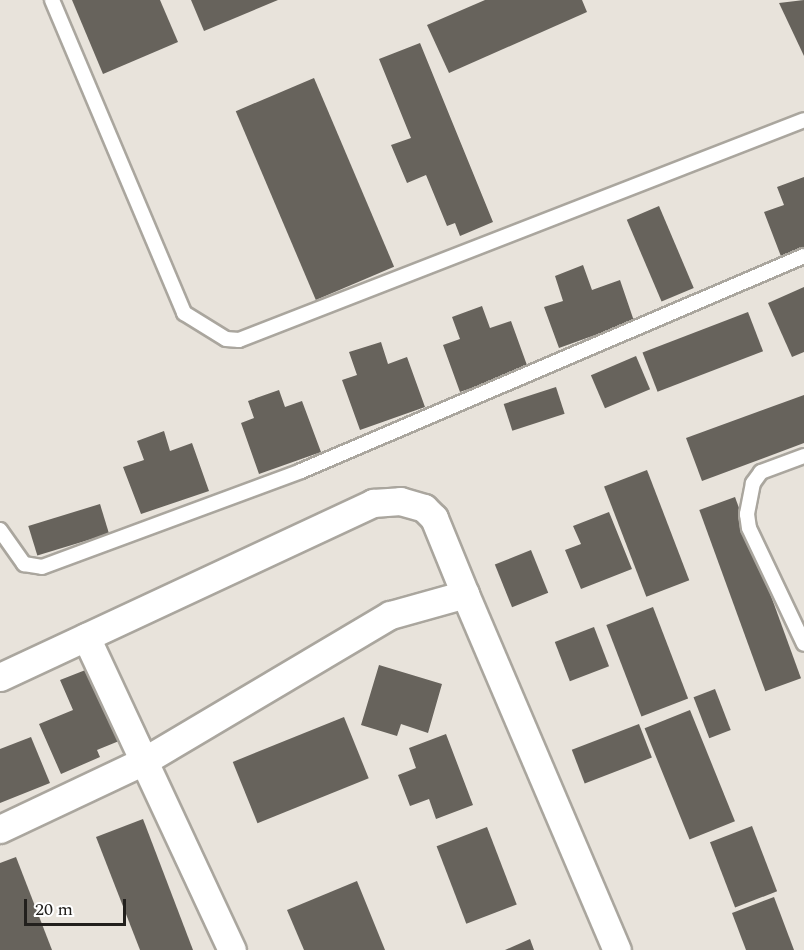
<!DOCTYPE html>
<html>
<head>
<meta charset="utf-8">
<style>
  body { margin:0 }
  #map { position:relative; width:804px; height:950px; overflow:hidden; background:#e8e3db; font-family:Spectral,serif }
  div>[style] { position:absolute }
  .building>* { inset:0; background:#67635c; transform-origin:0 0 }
  .roads { filter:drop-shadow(2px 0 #aaa69e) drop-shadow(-2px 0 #aaa69e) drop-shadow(0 2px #aaa69e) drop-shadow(0 -2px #aaa69e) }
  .lane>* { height:14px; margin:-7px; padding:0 7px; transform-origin:7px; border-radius:7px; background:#fff }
  .street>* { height:27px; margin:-13.5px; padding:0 13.5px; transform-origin:13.5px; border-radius:13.5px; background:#fff }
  span { translate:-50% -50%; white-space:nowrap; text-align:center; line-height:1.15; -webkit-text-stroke:6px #fff; paint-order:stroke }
  .scale { position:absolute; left:24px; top:899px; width:102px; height:27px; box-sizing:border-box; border:3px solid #22201d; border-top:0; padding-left:8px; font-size:18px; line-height:21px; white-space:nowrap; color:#22201d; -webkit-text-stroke:4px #fff; paint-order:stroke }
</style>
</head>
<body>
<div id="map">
  <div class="building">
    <div style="clip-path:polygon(72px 0,160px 0,178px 42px,103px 74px)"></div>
    <div style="clip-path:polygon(191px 0,278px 0,204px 31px)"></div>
    <div style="clip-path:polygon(485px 0,582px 0,587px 12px,449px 73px,427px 25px)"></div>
    <div style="clip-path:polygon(804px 0,804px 56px,779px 3px)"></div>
    <div style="clip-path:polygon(420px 43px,493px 222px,460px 236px,455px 223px,447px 226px,426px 175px,407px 183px,391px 145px,411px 138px,379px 59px)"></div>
    <div style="left:314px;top:78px;width:205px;height:85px;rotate:67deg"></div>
    <div style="clip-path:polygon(804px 177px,804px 251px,782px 259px,764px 212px,784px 205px,777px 187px)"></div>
    <div style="left:659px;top:206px;width:89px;height:35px;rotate:67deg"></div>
    <div style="clip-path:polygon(583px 265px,592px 290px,620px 280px,634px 321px,559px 348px,544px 307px,563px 301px,555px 276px)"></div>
    <div style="clip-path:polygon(804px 287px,804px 352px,792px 357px,768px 303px)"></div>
    <div style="clip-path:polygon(482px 306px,490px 328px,511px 321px,528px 368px,460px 392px,443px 345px,460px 339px,452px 317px)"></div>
    <div style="left:748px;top:312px;width:42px;height:113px;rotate:69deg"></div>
    <div style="clip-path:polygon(381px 342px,388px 364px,407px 357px,425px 407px,360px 430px,342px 380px,357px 375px,349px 352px)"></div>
    <div style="left:636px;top:356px;width:36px;height:49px;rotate:67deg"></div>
    <div style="left:556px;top:387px;width:28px;height:55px;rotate:72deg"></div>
    <div style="clip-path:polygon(279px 390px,285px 407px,302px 401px,321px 452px,259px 474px,241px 423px,254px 418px,248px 401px)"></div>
    <div style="clip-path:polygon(804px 395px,804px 443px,702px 481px,686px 438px)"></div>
    <div style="clip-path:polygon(164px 431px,170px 451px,192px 443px,209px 491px,141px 514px,123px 467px,144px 460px,137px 441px)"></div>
    <div style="left:647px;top:470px;width:118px;height:46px;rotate:69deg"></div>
    <div style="left:735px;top:497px;width:193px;height:38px;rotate:70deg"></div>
    <div style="left:100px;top:504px;width:31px;height:75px;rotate:73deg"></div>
    <div style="clip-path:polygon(609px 512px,632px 569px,581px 589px,565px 550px,581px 544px,573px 526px)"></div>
    <div style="left:531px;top:550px;width:46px;height:39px;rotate:68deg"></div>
    <div style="left:653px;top:607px;width:98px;height:50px;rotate:69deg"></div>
    <div style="left:594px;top:627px;width:42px;height:42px;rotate:69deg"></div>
    <div style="clip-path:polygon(379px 665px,442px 684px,428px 733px,401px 724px,397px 736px,361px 725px)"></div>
    <div style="clip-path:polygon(88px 669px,119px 741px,97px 750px,100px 757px,61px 774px,39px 724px,73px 710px,60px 680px)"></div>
    <div style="left:715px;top:689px;width:44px;height:23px;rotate:69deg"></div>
    <div style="left:690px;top:710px;width:120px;height:49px;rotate:68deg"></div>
    <div style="left:344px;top:717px;width:66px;height:120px;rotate:68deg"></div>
    <div style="left:639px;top:724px;width:36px;height:72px;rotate:69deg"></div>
    <div style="clip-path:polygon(446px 734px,473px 805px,436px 819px,429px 799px,410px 806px,398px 775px,416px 768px,409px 748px)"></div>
    <div style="clip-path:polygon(31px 737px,50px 783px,0 803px,0 749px)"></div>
    <div style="clip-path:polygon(143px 819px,193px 950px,140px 950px,96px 837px)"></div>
    <div style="left:752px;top:826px;width:70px;height:45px;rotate:69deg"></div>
    <div style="left:487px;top:827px;width:83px;height:54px;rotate:69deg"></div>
    <div style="clip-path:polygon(16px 857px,52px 950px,0 950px,0 863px)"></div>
    <div style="clip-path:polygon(357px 881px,385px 950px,304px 950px,287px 910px)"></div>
    <div style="clip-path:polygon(774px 897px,794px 950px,746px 950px,732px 913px)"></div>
    <div style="clip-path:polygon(530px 939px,534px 950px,505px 950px)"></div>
  </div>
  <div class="roads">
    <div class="lane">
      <div style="left:52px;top:0;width:340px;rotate:67.1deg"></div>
      <div style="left:184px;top:313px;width:49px;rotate:31.8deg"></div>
      <div style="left:226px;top:339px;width:13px;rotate:4deg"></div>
      <div style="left:239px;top:340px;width:606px;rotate:-21.27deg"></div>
      <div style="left:804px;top:456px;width:46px;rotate:159.6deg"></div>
      <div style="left:761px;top:472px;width:14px;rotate:126deg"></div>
      <div style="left:753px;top:483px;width:32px;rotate:101deg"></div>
      <div style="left:747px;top:514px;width:14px;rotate:82deg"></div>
      <div style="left:749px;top:528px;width:128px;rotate:64.6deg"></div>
      <div style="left:0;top:530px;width:42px;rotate:54.8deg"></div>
      <div style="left:24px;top:564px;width:18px;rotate:9deg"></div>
      <div style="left:42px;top:567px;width:276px;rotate:-20.3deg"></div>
      <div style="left:301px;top:471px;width:547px;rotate:-23.14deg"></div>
    </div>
    <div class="street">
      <div style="left:86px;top:637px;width:345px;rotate:65deg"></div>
      <div style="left:0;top:677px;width:412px;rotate:-25deg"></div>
      <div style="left:373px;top:503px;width:27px;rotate:-4deg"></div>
      <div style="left:400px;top:501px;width:25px;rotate:16deg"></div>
      <div style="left:424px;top:508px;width:14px;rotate:45deg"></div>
      <div style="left:434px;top:518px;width:82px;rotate:67.8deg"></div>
      <div style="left:0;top:829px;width:159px;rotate:-25.3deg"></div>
      <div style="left:144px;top:761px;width:286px;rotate:-30.7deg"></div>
      <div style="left:390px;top:615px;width:78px;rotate:-15.6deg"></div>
      <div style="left:465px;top:594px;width:387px;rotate:66.9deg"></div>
    </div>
  </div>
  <div class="scale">20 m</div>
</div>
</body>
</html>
